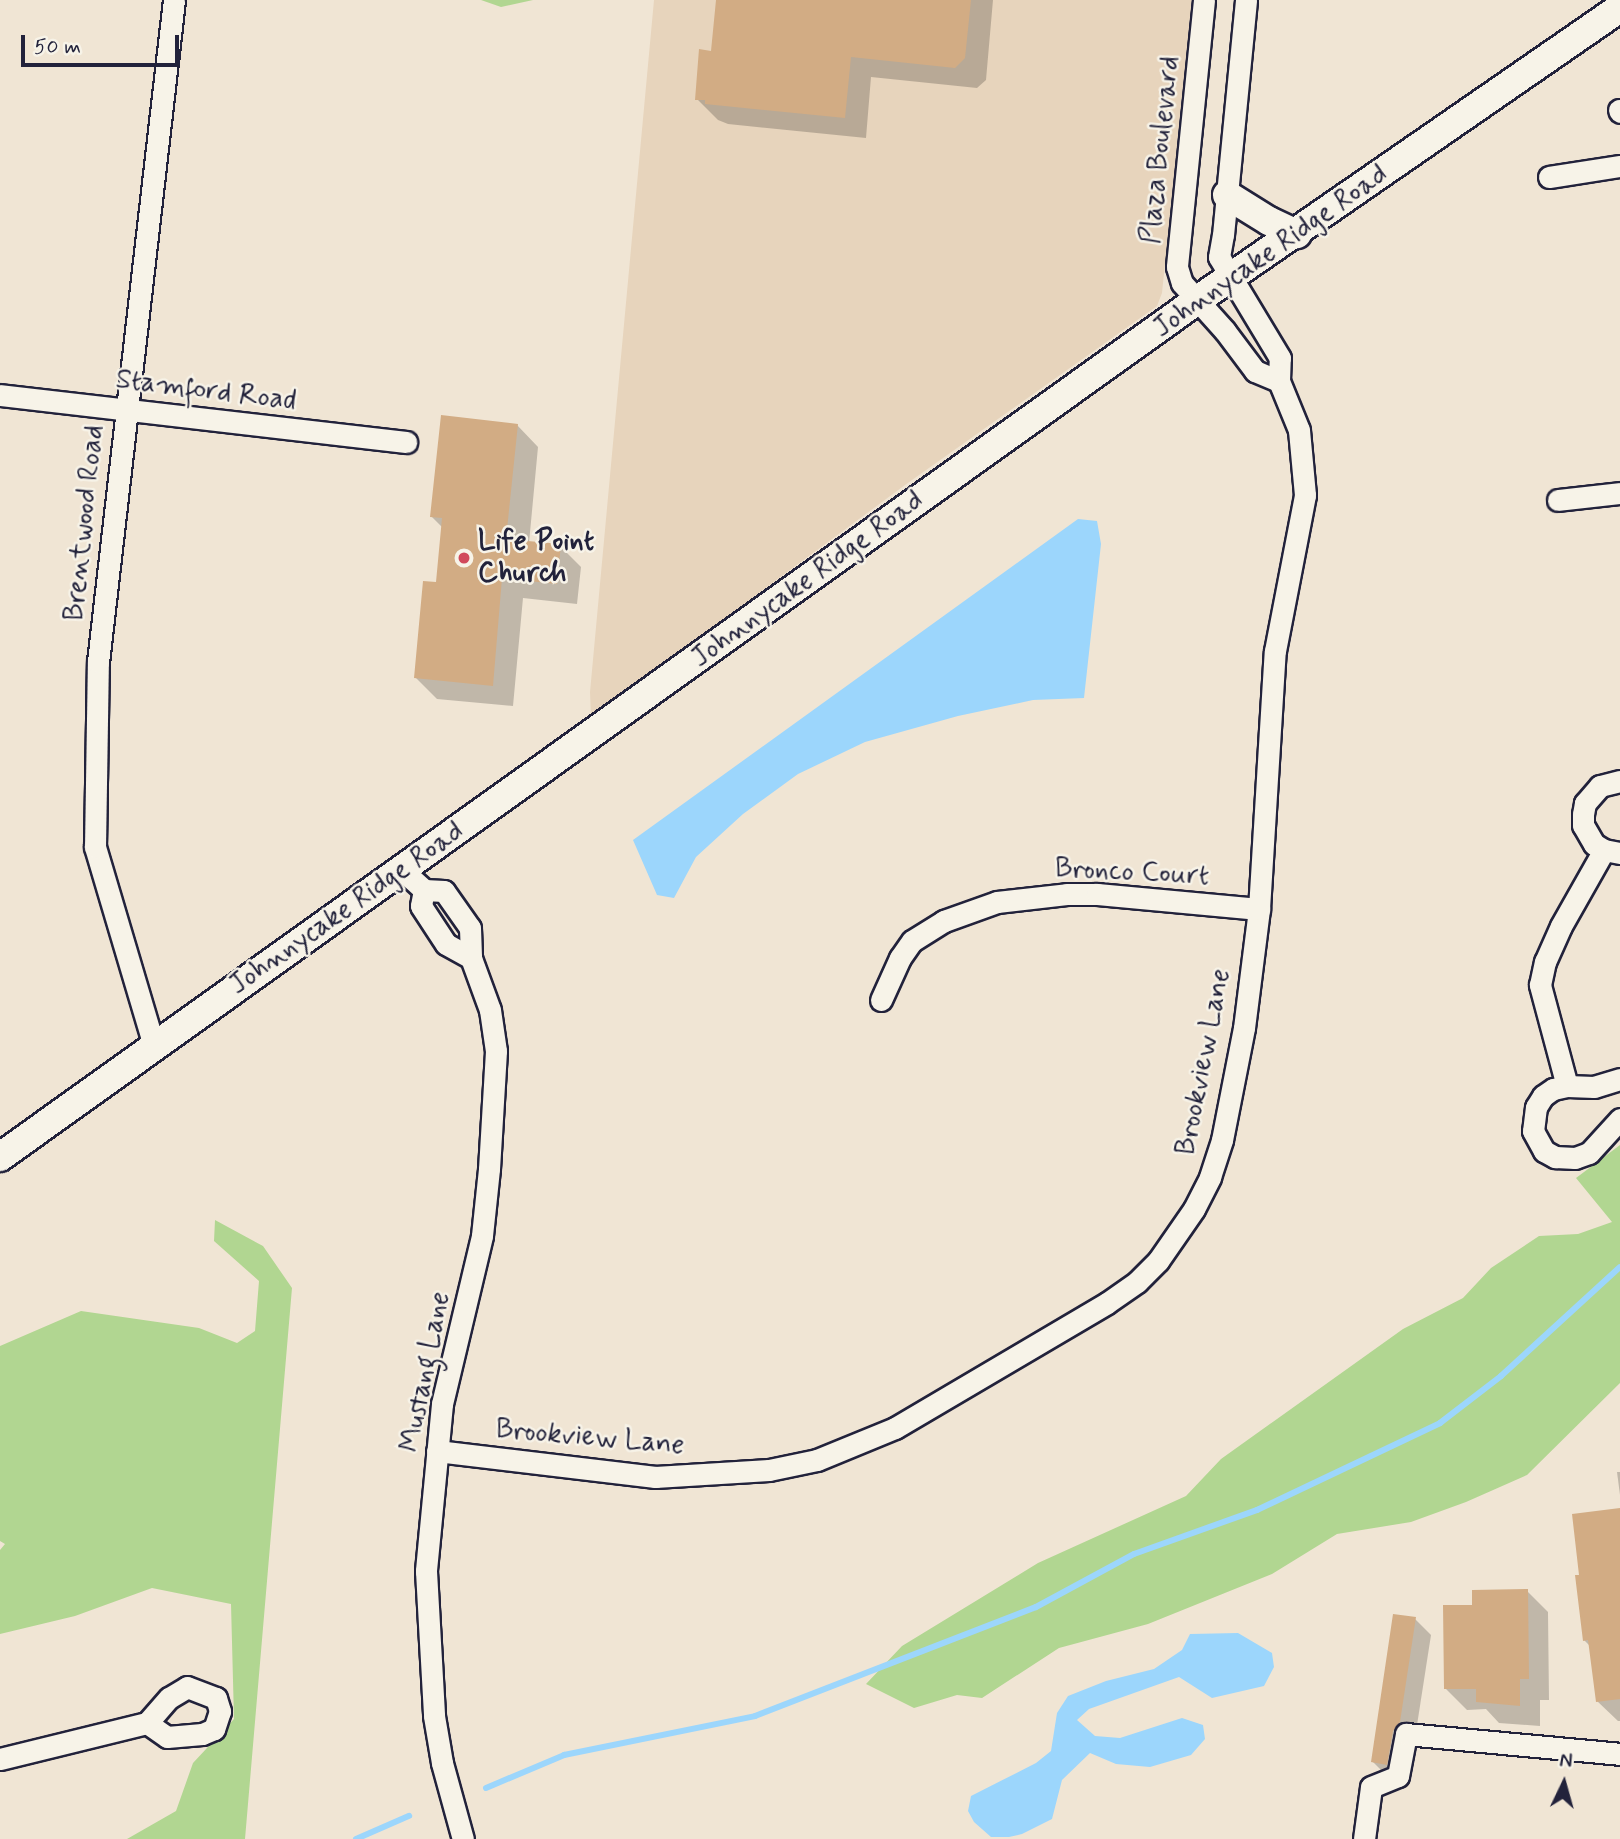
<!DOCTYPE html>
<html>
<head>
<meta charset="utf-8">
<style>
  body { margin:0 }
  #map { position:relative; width:1620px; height:1839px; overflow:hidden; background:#f0e5d4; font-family:Mynerve,sans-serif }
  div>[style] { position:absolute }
  .built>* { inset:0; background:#e7d4bc }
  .green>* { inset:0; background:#b1d691 }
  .water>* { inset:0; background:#9cd6fc }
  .shadow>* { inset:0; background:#0003 }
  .stream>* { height:6px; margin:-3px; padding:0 3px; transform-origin:3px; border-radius:3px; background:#9cd6fc }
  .building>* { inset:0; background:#d2ac84 }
  .roads { filter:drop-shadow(2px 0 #22223b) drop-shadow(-2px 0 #22223b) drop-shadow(0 2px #22223b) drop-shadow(0 -2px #22223b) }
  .street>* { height:21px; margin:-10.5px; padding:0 10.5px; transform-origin:10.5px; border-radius:10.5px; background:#f7f3e8 }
  .secondary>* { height:28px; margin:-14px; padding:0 14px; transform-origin:14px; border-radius:14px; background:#f7f3e8 }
  .dots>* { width:19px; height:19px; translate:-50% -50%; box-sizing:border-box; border:4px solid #f7f3e8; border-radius:50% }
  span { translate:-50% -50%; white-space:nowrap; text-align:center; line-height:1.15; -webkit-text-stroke:5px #f7f3e8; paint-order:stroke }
  .street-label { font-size:28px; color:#22223b }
  .poi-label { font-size:28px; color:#22223b; font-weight:700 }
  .left { translate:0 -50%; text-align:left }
  .north { position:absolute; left:1529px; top:1748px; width:70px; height:70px; -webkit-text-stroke:5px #f7f3e8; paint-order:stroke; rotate:5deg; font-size:19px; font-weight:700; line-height:28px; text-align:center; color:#22223b }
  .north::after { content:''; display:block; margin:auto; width:24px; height:32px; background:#22223b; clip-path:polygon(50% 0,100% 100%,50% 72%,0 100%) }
  .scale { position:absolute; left:21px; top:35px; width:158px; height:32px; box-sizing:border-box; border:4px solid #22223b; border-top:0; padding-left:9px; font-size:21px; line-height:24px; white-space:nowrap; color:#22223b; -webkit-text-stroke:5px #f7f3e8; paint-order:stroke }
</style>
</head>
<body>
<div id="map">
  <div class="built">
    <div style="clip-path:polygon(654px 0,1192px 0,1162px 293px,1157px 306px,905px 485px,591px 717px,590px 692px)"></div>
  </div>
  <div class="green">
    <div style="clip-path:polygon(481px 0,533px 0,501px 7px)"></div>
    <div style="clip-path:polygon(1620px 1145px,1620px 1383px,1527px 1475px,1466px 1502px,1411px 1522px,1337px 1534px,1272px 1574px,1148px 1624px,1059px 1648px,982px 1698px,957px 1695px,914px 1708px,866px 1684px,902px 1646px,1038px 1563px,1186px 1496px,1221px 1459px,1403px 1329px,1463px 1298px,1491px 1268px,1539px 1236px,1578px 1234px,1612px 1222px,1576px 1178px)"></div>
    <div style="clip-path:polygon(215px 1220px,263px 1246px,292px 1288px,245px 1839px,127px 1839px,176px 1811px,193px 1763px,234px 1719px,231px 1604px,152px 1588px,75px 1616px,0 1634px,0 1550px,5px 1544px,0 1541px,0 1346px,81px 1311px,199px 1328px,237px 1343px,255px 1331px,259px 1281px,214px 1241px)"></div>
  </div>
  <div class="water">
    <div style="clip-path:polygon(1078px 519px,1097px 521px,1101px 544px,1084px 698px,1033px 700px,958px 716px,865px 742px,798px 774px,743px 814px,696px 857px,674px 898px,657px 895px,633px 840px)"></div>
    <div style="clip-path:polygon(1238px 1633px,1272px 1653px,1274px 1667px,1264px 1686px,1212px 1698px,1179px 1677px,1089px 1709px,1077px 1720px,1095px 1736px,1120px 1738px,1182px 1718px,1203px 1725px,1205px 1739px,1191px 1755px,1150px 1767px,1116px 1764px,1090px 1753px,1062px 1780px,1052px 1819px,1022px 1834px,1009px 1837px,991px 1837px,974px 1822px,968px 1811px,971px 1796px,1036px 1763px,1051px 1751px,1057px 1713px,1068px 1696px,1106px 1681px,1154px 1669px,1182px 1650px,1190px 1634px)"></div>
  </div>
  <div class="shadow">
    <div style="clip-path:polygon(718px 0,993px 0,986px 80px,977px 88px,871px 77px,866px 138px,728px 124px,718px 120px,697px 99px,713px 53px)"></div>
    <div style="clip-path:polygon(517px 425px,538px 447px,529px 543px,560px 546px,581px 567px,577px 604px,523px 598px,513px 706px,437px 699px,416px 678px,438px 584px,443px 528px,432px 517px)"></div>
    <div style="clip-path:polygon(1617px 1472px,1620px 1472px,1620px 1495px)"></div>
    <div style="clip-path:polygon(1620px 1510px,1620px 1721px,1618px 1721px,1597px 1701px,1590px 1646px,1584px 1640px,1581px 1576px)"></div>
    <div style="clip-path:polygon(1527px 1591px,1548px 1612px,1549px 1700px,1540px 1700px,1540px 1726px,1499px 1723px,1486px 1709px,1467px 1710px,1445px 1688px,1473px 1607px)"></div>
    <div style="clip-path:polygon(1415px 1619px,1431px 1635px,1415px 1738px,1389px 1778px,1373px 1762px)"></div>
  </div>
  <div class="stream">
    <div style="left:486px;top:1788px;width:85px;rotate:-22.9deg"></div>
    <div style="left:564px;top:1755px;width:195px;rotate:-11.5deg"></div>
    <div style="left:755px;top:1716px;width:301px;rotate:-21.2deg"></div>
    <div style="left:1036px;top:1607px;width:111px;rotate:-28.4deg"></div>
    <div style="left:1134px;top:1554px;width:131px;rotate:-19.7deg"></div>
    <div style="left:1257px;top:1510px;width:203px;rotate:-25.4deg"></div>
    <div style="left:1440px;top:1423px;width:77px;rotate:-37.6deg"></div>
    <div style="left:1501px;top:1376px;width:161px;rotate:-42.5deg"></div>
    <div style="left:356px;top:1839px;width:58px;rotate:-23.5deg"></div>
  </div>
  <div class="building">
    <div style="clip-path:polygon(716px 0,971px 0,965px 58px,955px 68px,851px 57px,845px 118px,705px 104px,705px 100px,695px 100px,699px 49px,711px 51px)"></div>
    <div style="clip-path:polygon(441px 415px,518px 424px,506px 539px,561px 544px,557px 584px,502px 578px,493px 686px,414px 678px,423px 581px,436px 582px,442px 518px,430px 517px)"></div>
    <div style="clip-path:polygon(1620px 1508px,1620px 1699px,1596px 1702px,1588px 1640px,1583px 1641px,1575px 1575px,1579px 1575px,1572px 1514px)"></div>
    <div style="clip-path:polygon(1528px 1589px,1529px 1679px,1520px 1679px,1520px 1706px,1476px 1702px,1476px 1689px,1444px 1689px,1443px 1605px,1472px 1605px,1472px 1590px)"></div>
    <div style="clip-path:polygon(1393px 1614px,1416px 1617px,1400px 1722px,1393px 1731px,1387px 1765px,1371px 1762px)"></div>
  </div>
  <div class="roads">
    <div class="street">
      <div style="left:1204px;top:0;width:268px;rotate:95.8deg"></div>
      <div style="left:1177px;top:267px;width:17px;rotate:73deg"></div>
      <div style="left:1182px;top:283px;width:64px;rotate:48.1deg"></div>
      <div style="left:1225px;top:331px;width:50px;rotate:53.1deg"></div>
      <div style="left:1255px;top:371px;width:26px;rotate:23deg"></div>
      <div style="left:1619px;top:110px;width:2px;rotate:63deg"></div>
      <div style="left:1549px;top:177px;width:72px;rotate:-8.8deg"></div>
      <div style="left:0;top:395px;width:409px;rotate:6.6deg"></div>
      <div style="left:1558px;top:500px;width:62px;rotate:-6.4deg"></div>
      <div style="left:1620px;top:781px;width:21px;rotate:166deg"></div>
      <div style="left:1600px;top:786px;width:23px;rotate:131deg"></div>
      <div style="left:1585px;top:803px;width:11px;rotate:100deg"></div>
      <div style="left:1583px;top:814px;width:11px;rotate:90deg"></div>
      <div style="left:1583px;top:825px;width:22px;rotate:60deg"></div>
      <div style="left:1594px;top:844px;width:12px;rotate:31deg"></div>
      <div style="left:1604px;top:850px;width:16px;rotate:11deg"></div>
      <div style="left:402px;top:870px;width:30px;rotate:42deg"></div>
      <div style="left:424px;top:890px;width:20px;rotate:3deg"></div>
      <div style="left:444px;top:891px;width:45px;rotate:54.9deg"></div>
      <div style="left:470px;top:928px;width:30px;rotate:88deg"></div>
      <div style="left:471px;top:958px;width:55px;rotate:69.9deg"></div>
      <div style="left:490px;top:1010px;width:41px;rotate:81.7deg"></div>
      <div style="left:496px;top:1051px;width:118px;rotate:93.4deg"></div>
      <div style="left:489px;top:1169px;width:67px;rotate:96deg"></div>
      <div style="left:482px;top:1236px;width:173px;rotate:103.4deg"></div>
      <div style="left:442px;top:1404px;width:168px;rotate:95.5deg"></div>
      <div style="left:426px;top:1571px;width:145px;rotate:86.8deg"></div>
      <div style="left:434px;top:1716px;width:48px;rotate:80.3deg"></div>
      <div style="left:442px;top:1763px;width:79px;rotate:74.6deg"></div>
      <div style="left:424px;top:890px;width:16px;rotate:101deg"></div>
      <div style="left:421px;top:906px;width:45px;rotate:56.7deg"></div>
      <div style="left:446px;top:944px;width:29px;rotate:29deg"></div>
      <div style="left:881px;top:1000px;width:46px;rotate:-65.7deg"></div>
      <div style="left:900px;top:958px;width:21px;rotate:-55deg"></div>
      <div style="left:912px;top:941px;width:38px;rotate:-32deg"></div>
      <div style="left:944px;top:921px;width:56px;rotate:-19.7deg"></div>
      <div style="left:997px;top:902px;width:70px;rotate:-6.5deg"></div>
      <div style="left:1067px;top:894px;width:30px"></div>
      <div style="left:1097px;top:894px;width:163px;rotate:5.3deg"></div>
      <div style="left:154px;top:1046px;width:208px;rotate:-106.5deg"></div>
      <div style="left:95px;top:847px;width:185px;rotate:-89.1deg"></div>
      <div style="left:98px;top:662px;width:666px;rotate:-83.45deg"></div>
      <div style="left:1620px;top:1079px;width:27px;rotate:163deg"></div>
      <div style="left:1594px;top:1087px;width:27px;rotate:-178deg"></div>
      <div style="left:1567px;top:1086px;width:14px;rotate:168deg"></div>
      <div style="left:1553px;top:1089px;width:12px;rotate:145deg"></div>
      <div style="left:1543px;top:1096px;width:13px;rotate:122deg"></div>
      <div style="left:1536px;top:1107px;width:24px;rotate:97deg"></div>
      <div style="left:1533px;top:1131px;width:23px;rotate:61deg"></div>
      <div style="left:1544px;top:1151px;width:13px;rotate:29deg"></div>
      <div style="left:1555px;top:1157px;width:20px;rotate:3deg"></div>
      <div style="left:1575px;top:1158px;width:15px;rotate:-20deg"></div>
      <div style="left:1589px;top:1153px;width:46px;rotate:-47.6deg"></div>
      <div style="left:1567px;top:1086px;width:105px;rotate:-105deg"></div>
      <div style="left:1540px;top:985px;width:24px;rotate:-78deg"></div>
      <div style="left:1545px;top:962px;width:39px;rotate:-66deg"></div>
      <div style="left:1561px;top:926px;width:87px;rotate:-60.5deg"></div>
      <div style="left:437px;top:1451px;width:220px;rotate:6.8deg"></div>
      <div style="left:655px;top:1477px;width:114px;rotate:-3.5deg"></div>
      <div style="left:769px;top:1470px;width:49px;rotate:-11.8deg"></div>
      <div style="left:817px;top:1460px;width:84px;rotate:-22.3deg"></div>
      <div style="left:895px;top:1428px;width:246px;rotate:-30.5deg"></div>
      <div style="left:1107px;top:1303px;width:37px;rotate:-35deg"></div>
      <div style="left:1137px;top:1282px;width:30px;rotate:-45deg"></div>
      <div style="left:1158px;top:1261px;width:63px;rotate:-55.3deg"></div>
      <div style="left:1194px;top:1209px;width:36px;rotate:-63deg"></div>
      <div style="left:1210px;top:1177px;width:39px;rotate:-72deg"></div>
      <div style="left:1222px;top:1140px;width:114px;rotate:-78.9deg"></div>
      <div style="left:1244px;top:1028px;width:120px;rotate:-82.8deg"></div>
      <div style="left:1259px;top:909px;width:258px;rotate:-86.5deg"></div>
      <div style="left:1275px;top:651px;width:159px;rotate:-79.1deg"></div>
      <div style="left:1305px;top:495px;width:65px;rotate:-95.3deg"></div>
      <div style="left:1299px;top:430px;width:53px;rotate:-112.2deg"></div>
      <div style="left:1279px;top:381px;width:23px;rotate:-88deg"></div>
      <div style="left:1280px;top:358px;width:118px;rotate:-121.1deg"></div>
      <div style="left:1219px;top:257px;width:22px;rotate:-80deg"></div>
      <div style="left:1223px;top:235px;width:236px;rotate:-84.4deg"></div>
      <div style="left:0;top:1759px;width:151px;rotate:-13.8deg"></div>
      <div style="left:147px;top:1723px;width:33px;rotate:-49deg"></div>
      <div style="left:169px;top:1698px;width:21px;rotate:-31deg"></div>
      <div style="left:187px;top:1687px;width:31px;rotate:21deg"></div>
      <div style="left:216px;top:1698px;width:14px;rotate:73deg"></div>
      <div style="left:220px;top:1711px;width:19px;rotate:108deg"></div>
      <div style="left:214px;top:1729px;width:13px;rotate:157deg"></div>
      <div style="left:202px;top:1734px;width:35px;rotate:175deg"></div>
      <div style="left:167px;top:1737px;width:24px;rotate:-145deg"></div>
      <div style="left:1364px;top:1839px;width:52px;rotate:-82.3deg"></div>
      <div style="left:1371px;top:1787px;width:29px;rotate:-22deg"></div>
      <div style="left:1398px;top:1776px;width:43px;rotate:-79.2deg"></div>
      <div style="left:1406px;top:1734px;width:215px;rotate:5.3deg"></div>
    </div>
    <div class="secondary">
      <div style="left:1227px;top:195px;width:49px;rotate:31.8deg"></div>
      <div style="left:1269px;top:221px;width:31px;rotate:25deg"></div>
      <div style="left:0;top:1157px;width:1471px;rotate:-35.59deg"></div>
      <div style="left:1196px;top:301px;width:515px;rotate:-34.65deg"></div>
    </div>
  </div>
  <div class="dots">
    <div style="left:464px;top:558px;background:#d1495b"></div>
  </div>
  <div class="street-label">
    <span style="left:1161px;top:150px;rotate:-84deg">Plaza Boulevard</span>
    <span style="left:1271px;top:252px;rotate:-35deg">Johnnycake Ridge Road</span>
    <span style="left:206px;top:391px;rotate:7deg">Stamford Road</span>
    <span style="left:85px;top:523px;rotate:-84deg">Brentwood Road</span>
    <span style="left:808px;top:580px;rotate:-36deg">Johnnycake Ridge Road</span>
    <span style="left:1132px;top:873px;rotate:3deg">Bronco Court</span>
    <span style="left:347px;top:909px;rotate:-35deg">Johnnycake Ridge Road</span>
    <span style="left:1204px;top:1062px;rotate:-79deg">Brookview Lane</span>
    <span style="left:426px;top:1372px;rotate:-79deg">Mustang Lane</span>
    <span style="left:590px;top:1438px;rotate:5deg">Brookview Lane</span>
  </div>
  <div class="poi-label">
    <span class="left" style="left:478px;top:558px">Life Point<br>Church</span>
  </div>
  <div class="north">N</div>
  <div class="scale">50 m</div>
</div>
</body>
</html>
